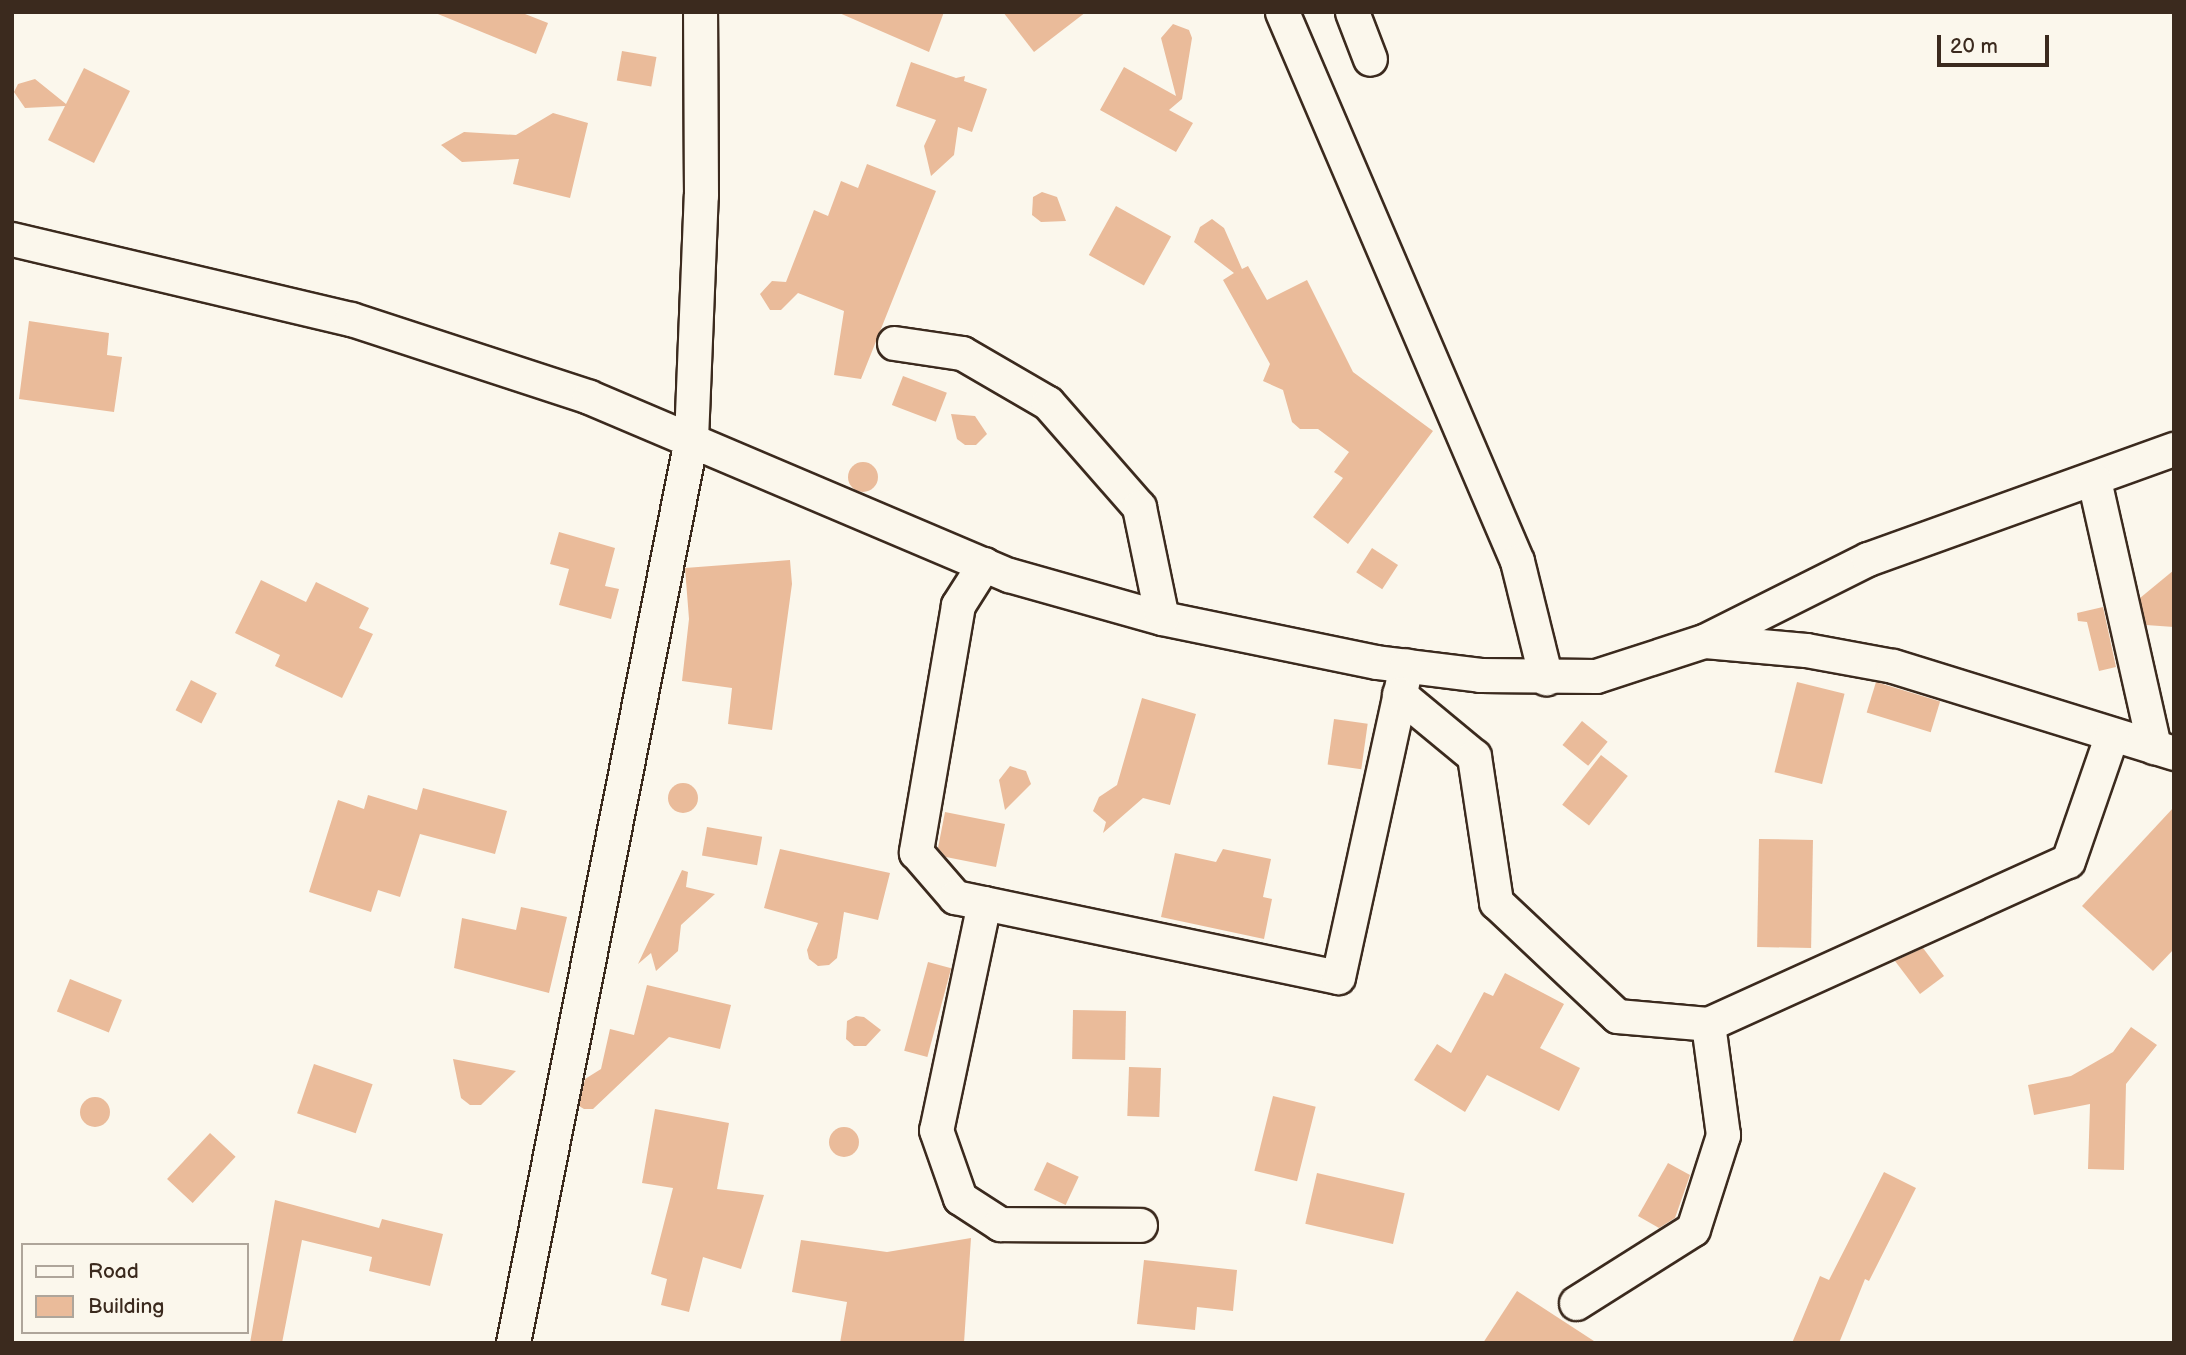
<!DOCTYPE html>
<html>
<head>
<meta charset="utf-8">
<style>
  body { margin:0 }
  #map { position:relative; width:2186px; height:1355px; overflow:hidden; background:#fbf7ec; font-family:"Balsamiq Sans",sans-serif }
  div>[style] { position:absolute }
  .building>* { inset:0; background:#eabb9a; transform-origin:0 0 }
  .round { border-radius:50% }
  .roads { filter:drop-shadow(2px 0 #3b2a1e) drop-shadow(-2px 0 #3b2a1e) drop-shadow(0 2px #3b2a1e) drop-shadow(0 -2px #3b2a1e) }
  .street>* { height:33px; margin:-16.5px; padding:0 16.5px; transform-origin:16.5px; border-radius:16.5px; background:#fbf7ec }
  span { translate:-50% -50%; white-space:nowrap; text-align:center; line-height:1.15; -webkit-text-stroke:5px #fbf7ec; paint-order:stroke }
  .frame { position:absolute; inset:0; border:14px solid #3b2a1e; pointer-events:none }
  .legend { position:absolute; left:21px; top:1243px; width:228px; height:91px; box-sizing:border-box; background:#fbf7ec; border:2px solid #aea59a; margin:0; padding:9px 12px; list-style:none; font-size:21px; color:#3b2a1e }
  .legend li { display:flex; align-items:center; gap:14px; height:35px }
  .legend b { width:35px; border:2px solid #aea59a }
  .scale { position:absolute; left:1937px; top:35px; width:112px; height:32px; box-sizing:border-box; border:4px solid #3b2a1e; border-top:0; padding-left:9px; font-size:21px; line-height:24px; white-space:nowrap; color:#3b2a1e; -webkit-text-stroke:5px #fbf7ec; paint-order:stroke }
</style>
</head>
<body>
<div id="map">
  <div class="building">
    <div style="clip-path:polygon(433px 12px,520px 12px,548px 23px,536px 54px)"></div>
    <div style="clip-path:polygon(837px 12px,944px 12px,929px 52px)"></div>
    <div style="clip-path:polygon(1003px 12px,1086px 12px,1034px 52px)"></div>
    <div style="clip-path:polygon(1173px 24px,1189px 30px,1192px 38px,1182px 99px,1169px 110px,1193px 123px,1176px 152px,1100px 110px,1124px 67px,1176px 96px,1161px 38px)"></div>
    <div style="left:622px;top:51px;width:35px;height:30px;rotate:10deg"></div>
    <div style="clip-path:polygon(911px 62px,956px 78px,965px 76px,964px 81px,987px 89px,972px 132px,958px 127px,954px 155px,931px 176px,924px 146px,936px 120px,896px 106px)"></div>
    <div style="clip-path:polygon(84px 68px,130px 91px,94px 163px,48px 140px,65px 106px,25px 108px,14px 92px,18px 84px,35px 79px,66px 104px)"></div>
    <div style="clip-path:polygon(553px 113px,588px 123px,570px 198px,513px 184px,519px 159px,462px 162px,441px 145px,464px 132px,516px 135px)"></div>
    <div style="clip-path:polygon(867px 164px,936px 191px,861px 379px,834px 375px,844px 311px,798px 293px,781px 310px,770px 310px,760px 294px,772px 281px,786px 282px,814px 210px,828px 216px,841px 181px,858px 188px)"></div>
    <div style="clip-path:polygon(1042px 192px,1057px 197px,1066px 221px,1041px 222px,1032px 215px,1033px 197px)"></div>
    <div style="left:1116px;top:206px;width:63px;height:56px;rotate:29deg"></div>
    <div style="clip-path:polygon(1212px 219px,1224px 228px,1242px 269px,1248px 266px,1267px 300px,1307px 280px,1353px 372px,1433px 431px,1348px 544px,1313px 517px,1343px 478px,1334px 472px,1349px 452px,1318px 429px,1300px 429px,1292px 422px,1283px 390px,1263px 381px,1270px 364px,1223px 280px,1234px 273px,1194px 242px,1200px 227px)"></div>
    <div style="clip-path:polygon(29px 321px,109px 333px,107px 355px,122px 357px,114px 412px,19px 399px)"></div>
    <div style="left:903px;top:376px;width:47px;height:31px;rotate:21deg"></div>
    <div style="clip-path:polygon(951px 414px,975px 416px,987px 434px,976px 445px,965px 445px,957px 439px)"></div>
    <div class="round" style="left:848px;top:462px;width:30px;height:30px"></div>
    <div style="clip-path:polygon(559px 532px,615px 548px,605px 586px,619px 589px,611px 619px,559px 605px,569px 569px,550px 564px)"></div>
    <div style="left:1372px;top:548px;width:31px;height:29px;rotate:33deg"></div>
    <div style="clip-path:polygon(790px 560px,792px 584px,772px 730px,728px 724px,732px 688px,682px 681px,689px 619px,685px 568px)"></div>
    <div style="clip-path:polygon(2174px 570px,2174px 627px,2146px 625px,2140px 598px)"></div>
    <div style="clip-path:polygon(261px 580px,306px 602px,316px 582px,369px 608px,359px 628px,373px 634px,342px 698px,275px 666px,280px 655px,235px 633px)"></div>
    <div style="clip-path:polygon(2103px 607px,2116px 667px,2099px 671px,2087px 622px,2078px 621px,2077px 613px)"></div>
    <div style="left:191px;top:680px;width:29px;height:34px;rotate:27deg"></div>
    <div style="left:1797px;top:682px;width:49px;height:93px;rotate:14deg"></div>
    <div style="left:1876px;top:682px;width:67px;height:32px;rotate:17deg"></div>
    <div style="clip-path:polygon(1142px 698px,1196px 714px,1170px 805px,1143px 798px,1103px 833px,1106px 822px,1093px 811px,1099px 797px,1117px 785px)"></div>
    <div style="left:1334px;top:719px;width:34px;height:46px;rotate:8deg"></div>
    <div style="left:1582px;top:721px;width:33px;height:31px;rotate:39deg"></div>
    <div style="left:1601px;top:755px;width:34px;height:63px;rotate:38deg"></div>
    <div style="clip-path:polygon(1010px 766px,1026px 771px,1031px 784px,1005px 810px,999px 780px)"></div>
    <div class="round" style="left:668px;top:783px;width:30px;height:30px"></div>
    <div style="clip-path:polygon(423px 788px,507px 811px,495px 854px,420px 834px,400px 897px,378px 890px,371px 912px,309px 892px,338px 800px,364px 809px,368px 795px,417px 810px)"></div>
    <div style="clip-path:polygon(2174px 807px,2174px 949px,2153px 971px,2082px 906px)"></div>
    <div style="clip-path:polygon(945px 812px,1005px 824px,996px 867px,946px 857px,938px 848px)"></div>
    <div style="left:707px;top:827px;width:56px;height:29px;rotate:10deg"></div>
    <div style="left:1759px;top:839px;width:54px;height:108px;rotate:1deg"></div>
    <div style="clip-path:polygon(780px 849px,890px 873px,878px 920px,844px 912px,837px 958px,829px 965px,818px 966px,809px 959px,807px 950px,818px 923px,764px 908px)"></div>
    <div style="clip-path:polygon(1223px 849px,1271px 859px,1263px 897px,1272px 899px,1264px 939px,1161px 917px,1175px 853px,1216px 862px)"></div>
    <div style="clip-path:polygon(682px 870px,688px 872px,686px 887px,715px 894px,681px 925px,678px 951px,656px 971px,651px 953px,638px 964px)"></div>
    <div style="clip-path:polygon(521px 907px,567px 917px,549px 993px,454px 968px,462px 918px,516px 930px)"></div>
    <div style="clip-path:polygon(1923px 948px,1944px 976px,1920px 994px,1895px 961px)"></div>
    <div style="left:928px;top:962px;width:24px;height:92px;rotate:15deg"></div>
    <div style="clip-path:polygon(1505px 973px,1564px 1004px,1540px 1048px,1580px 1068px,1559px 1111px,1487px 1075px,1465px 1112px,1414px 1080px,1437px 1044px,1451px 1053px,1484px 992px,1493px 996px)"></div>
    <div style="left:70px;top:979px;width:56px;height:35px;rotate:22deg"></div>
    <div style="clip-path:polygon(647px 985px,731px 1005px,720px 1049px,669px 1037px,593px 1109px,584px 1109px,579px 1106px,585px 1079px,601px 1069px,610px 1029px,634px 1035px)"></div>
    <div style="left:1073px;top:1010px;width:53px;height:49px;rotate:1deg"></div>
    <div style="clip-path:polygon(856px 1016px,864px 1017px,881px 1030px,866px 1046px,854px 1046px,846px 1039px,847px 1021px)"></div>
    <div style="clip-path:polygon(2131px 1027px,2157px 1045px,2126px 1084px,2124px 1170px,2088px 1169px,2090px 1104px,2034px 1115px,2028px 1085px,2071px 1076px,2113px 1052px)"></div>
    <div style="clip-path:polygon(453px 1059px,516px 1071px,481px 1105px,470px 1105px,461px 1098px)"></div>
    <div style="left:314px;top:1064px;width:62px;height:52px;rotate:19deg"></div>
    <div style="left:1129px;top:1067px;width:32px;height:49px;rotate:2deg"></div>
    <div style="left:1273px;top:1096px;width:44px;height:77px;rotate:14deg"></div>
    <div class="round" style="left:80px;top:1097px;width:30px;height:30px"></div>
    <div style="clip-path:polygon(655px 1109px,729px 1123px,717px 1189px,764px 1195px,741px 1269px,703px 1257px,689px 1312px,661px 1305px,667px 1279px,651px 1274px,673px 1188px,642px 1183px)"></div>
    <div class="round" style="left:829px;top:1127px;width:30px;height:30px"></div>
    <div style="left:210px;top:1133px;width:35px;height:63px;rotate:43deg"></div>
    <div style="left:1047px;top:1162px;width:35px;height:31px;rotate:25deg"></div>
    <div style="clip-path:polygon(1668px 1163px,1690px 1175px,1675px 1218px,1659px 1228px,1638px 1216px)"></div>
    <div style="clip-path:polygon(1884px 1172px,1916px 1188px,1869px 1281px,1865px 1279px,1839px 1343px,1792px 1343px,1820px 1276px,1829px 1280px)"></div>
    <div style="left:1317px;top:1173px;width:90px;height:52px;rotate:13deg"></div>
    <div style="clip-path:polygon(275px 1200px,379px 1228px,382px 1219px,443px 1234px,430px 1286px,369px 1271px,372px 1257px,302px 1240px,282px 1343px,250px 1343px)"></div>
    <div style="clip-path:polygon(971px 1238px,964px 1343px,840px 1343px,847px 1302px,792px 1292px,801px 1240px,887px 1252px)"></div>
    <div style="clip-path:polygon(1144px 1260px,1237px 1270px,1233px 1311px,1197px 1307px,1195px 1330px,1137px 1324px)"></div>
    <div style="clip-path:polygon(1517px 1291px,1597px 1343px,1483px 1343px)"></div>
  </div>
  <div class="roads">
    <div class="street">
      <div style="left:1282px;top:12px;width:597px;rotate:66.83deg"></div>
      <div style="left:1517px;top:561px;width:121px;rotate:76.1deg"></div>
      <div style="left:1352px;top:12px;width:50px;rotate:69deg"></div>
      <div style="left:12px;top:239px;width:348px;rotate:13.3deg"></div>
      <div style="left:351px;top:319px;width:250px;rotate:18.1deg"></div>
      <div style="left:589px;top:397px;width:456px;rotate:23deg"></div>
      <div style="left:1009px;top:575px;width:159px;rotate:15.7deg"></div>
      <div style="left:1162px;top:618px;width:218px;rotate:11.6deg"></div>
      <div style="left:1376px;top:662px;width:105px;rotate:7.1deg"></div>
      <div style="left:1480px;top:675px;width:116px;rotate:0.5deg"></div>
      <div style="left:1596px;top:676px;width:114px;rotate:-18deg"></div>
      <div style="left:1704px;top:641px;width:183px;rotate:-26.6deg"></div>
      <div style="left:1868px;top:559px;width:325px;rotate:-19.8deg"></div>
      <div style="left:894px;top:343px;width:69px;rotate:8.4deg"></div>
      <div style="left:962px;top:353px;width:99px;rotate:30.2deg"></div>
      <div style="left:1048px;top:403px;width:138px;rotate:48.8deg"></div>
      <div style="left:1139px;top:507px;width:113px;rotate:78.3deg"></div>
      <div style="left:2094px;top:480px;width:274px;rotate:77.3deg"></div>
      <div style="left:984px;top:564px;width:49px;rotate:122.4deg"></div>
      <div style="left:958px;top:605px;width:251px;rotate:99.7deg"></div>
      <div style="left:916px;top:852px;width:60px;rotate:49.1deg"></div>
      <div style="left:955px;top:897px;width:391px;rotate:11.8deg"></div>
      <div style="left:1338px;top:977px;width:319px;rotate:-77.7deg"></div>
      <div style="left:1705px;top:641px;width:101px;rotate:5.1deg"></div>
      <div style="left:1806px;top:650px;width:88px;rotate:10.4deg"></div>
      <div style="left:1893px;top:666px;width:294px;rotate:17.2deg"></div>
      <div style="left:1399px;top:694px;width:97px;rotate:39.6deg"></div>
      <div style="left:1474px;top:756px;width:148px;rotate:81.4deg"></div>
      <div style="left:1496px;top:902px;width:166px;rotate:43.3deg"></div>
      <div style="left:1617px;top:1016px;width:91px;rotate:5deg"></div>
      <div style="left:1708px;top:1024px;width:395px;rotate:-24.4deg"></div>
      <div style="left:2068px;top:861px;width:134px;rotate:-70.9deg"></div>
      <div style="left:984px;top:903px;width:232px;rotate:101.9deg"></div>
      <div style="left:936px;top:1130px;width:72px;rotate:70.6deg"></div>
      <div style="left:960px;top:1198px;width:48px;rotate:33deg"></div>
      <div style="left:1000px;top:1224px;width:140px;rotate:0.4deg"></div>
      <div style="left:1576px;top:1303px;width:138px;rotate:-32.3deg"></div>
      <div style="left:1693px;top:1229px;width:99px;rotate:-72.3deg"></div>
      <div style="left:1723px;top:1135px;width:112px;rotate:-97.7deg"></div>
      <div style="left:513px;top:1343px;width:921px;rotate:-78.86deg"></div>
      <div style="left:691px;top:439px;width:244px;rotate:-87.7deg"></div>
      <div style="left:701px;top:195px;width:183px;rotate:-90.3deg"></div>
    </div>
  </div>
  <div class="frame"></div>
  <ul class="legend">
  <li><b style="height:9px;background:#fbf7ec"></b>Road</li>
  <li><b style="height:19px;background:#eabb9a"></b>Building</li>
  </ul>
  <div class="scale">20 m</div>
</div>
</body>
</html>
